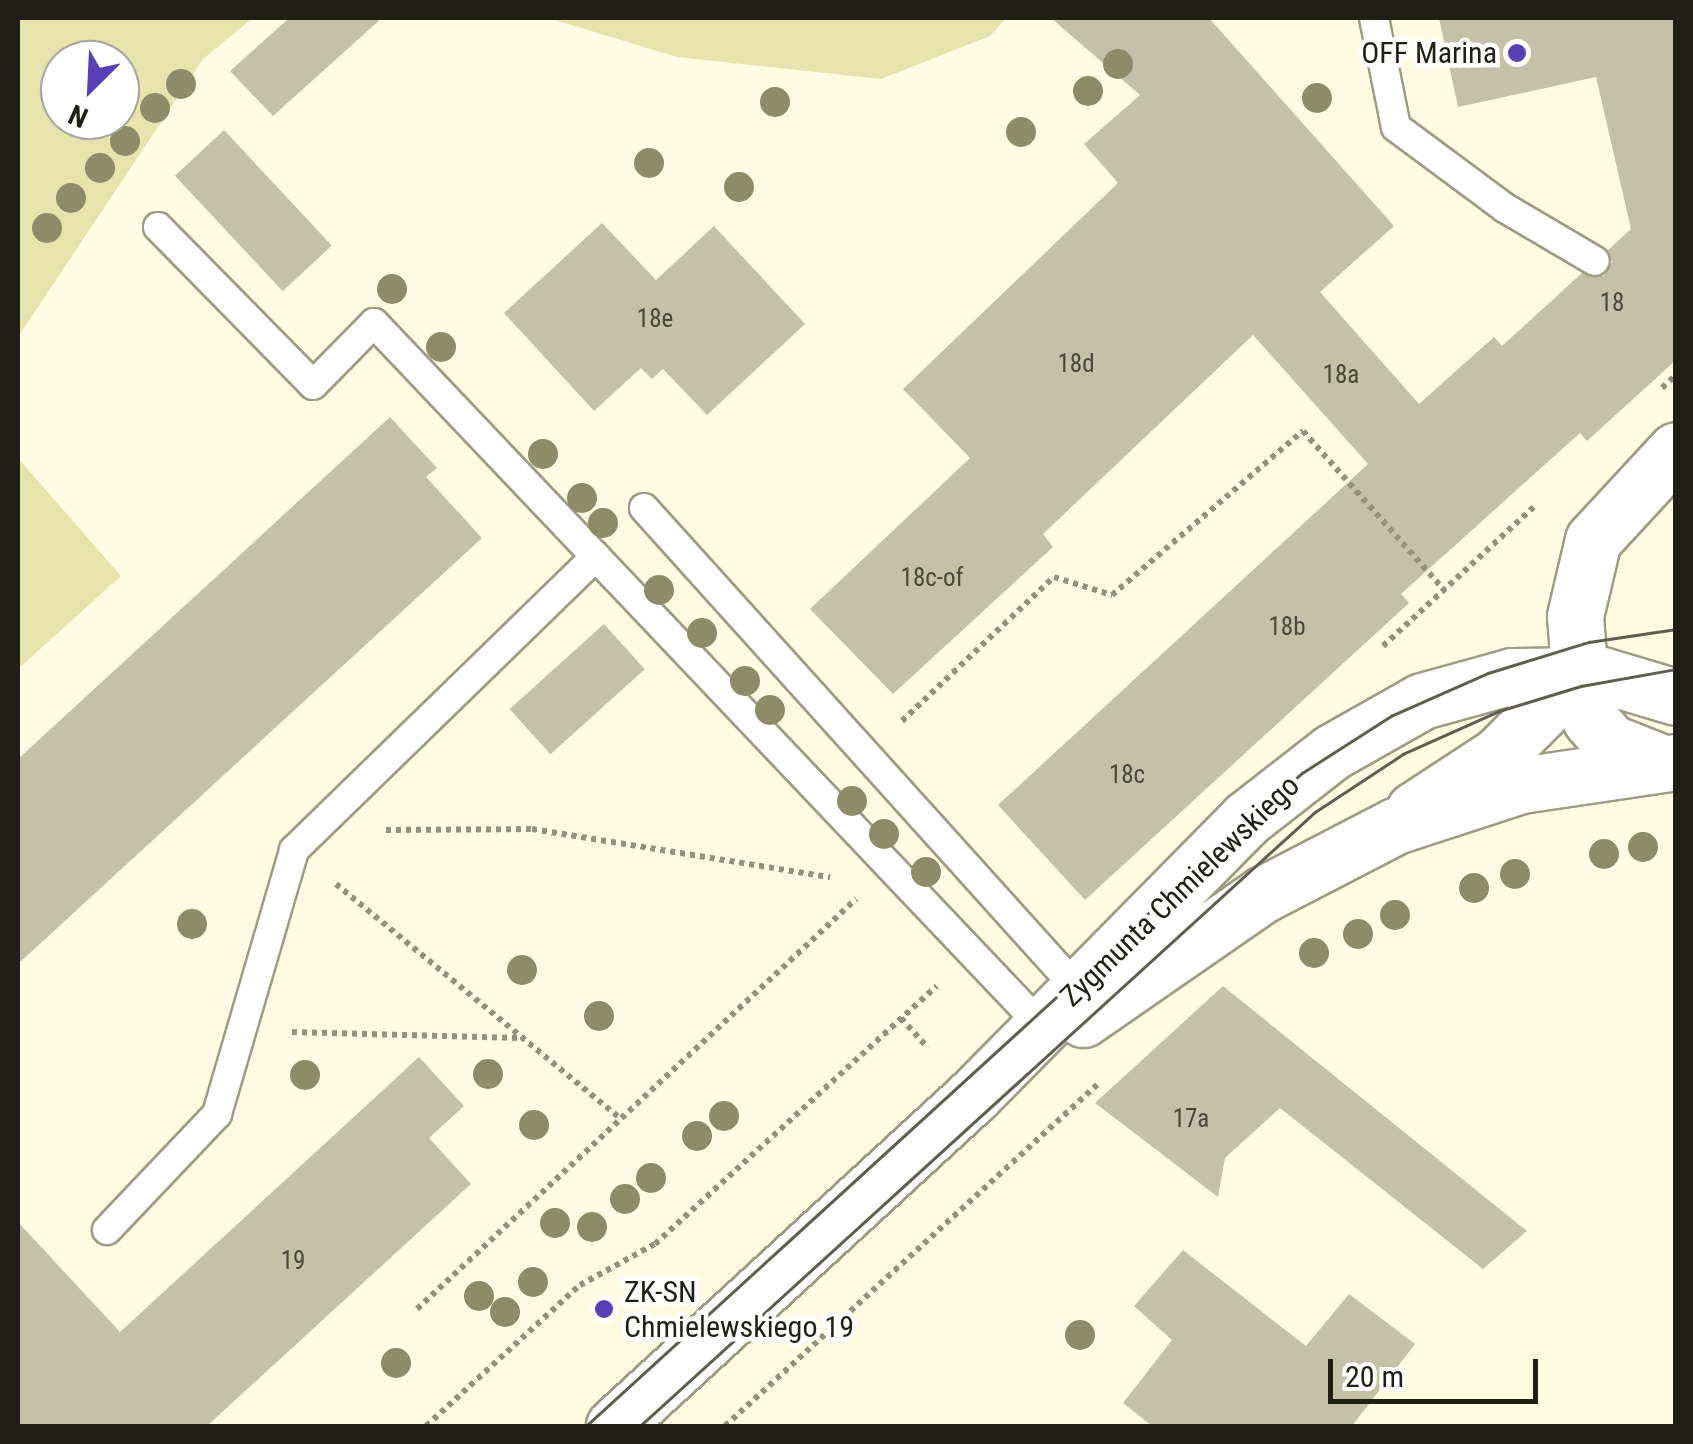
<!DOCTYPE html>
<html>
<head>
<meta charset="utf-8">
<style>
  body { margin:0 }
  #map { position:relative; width:1693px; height:1444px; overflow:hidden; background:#fefde3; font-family:"Roboto Condensed",sans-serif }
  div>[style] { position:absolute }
  .green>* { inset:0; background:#e6e4ac }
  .building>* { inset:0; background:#c3c2a9; transform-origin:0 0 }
  .path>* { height:6px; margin-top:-3px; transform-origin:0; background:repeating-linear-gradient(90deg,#92927f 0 5px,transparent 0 10px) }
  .roads { filter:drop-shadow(2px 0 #9d9c84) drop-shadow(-2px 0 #9d9c84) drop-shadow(0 2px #9d9c84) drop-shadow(0 -2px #9d9c84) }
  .service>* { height:28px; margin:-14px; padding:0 14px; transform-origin:14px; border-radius:14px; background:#fff }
  .minor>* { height:55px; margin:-27.5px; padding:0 27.5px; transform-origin:27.5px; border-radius:27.5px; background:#fff }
  .tertiary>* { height:55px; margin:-27.5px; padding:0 27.5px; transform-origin:27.5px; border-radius:27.5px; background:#fff }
  .tram>* { height:2.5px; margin:-1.25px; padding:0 1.25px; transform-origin:1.25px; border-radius:1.25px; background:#5f5e50 }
  .trees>* { width:30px; height:30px; margin:-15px; border-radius:50%; background:#8d8b68 }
  .dots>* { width:28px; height:28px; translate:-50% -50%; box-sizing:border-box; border:5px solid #fff; border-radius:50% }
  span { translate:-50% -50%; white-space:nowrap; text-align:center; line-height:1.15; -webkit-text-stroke:9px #fff; paint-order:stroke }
  .number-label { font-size:25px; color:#48483a }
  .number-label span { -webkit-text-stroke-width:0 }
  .poi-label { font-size:30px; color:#1f1f15 }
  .right { translate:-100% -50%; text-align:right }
  .left { translate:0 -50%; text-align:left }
  .street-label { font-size:30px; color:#1f1f15 }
  .frame { position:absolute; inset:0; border:20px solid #1f1f15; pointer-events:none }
  .north { position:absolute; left:40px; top:40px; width:100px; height:100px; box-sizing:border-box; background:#fff; border:2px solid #a5a5a1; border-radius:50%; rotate:204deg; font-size:28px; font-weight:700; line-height:40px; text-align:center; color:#1f1f15 }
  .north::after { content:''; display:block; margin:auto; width:35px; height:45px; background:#563fb7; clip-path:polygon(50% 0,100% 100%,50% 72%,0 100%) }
  .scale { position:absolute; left:1328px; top:1359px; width:210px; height:45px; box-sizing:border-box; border:5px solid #1f1f15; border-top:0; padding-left:12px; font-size:30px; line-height:35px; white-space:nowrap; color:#1f1f15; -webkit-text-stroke:8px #fff; paint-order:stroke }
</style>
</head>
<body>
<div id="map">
  <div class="green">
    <div style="clip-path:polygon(evenodd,18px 18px,253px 18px,203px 59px,18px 337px,18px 18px,60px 60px,120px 60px,120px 120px,60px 120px,60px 60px)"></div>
    <div style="clip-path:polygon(548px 18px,1006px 18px,990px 36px,881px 79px,677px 57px)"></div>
    <div style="clip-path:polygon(18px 458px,121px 576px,18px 669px)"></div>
  </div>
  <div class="building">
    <div style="clip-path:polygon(289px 18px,382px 18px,273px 116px,230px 71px)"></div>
    <div style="clip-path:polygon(1051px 18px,1209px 18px,1394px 226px,1320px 292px,1419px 404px,1494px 337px,1502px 346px,1582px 273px,1604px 276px,1612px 262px,1608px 250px,1631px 229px,1596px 77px,1458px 107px,1439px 18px,1676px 18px,1676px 360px,1587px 441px,1580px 433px,1401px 594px,1409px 603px,1085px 900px,998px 805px,1368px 464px,1253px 335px,1043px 534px,1053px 547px,893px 694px,810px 609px,970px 458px,903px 389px,1118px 183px,1084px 144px,1140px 95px)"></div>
    <div style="left:224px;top:130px;width:158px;height:67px;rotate:47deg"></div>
    <div style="clip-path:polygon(602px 223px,656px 280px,714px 226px,805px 324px,707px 415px,663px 369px,652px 379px,641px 368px,594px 411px,504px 313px)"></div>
    <div style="clip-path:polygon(390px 417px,437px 468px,426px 477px,482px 538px,18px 964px,18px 759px)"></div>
    <div style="left:604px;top:624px;width:61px;height:127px;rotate:48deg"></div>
    <div style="clip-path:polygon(1223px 986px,1527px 1231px,1483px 1269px,1280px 1108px,1225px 1158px,1218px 1197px,1095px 1103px)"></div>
    <div style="clip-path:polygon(419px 1057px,464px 1106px,429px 1138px,471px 1184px,207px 1426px,18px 1426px,18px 1222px,120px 1332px)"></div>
    <div style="clip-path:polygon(1183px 1250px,1306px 1346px,1349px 1294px,1415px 1344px,1352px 1426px,1152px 1426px,1123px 1403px,1172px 1340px,1134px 1306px)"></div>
  </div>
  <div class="path">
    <div style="left:1662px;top:388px;width:19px;rotate:-43deg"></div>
    <div style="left:1383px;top:646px;width:208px;rotate:-42.7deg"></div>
    <div style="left:902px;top:721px;width:209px;rotate:-43.5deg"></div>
    <div style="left:1054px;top:577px;width:61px;rotate:17.2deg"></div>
    <div style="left:1112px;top:595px;width:252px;rotate:-40.7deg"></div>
    <div style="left:1303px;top:431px;width:213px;rotate:48.4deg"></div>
    <div style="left:386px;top:830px;width:146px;rotate:-0.4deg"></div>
    <div style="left:532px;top:829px;width:302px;rotate:9.2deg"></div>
    <div style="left:336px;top:884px;width:369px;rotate:39.5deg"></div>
    <div style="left:901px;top:1018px;width:40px;rotate:48deg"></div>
    <div style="left:292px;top:1032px;width:233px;rotate:1.5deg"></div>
    <div style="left:417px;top:1309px;width:601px;rotate:-43.04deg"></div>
    <div style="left:426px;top:1426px;width:209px;rotate:-42.5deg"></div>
    <div style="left:580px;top:1285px;width:85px;rotate:-28.7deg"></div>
    <div style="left:655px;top:1244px;width:382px;rotate:-42.5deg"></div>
    <div style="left:725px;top:1426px;width:509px;rotate:-42.53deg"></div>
  </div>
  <div class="roads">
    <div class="service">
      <div style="left:1374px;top:18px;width:111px;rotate:78.6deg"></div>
      <div style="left:1396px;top:127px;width:136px;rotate:36.6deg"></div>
      <div style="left:1505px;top:208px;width:104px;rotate:30.5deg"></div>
      <div style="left:158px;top:227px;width:221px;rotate:45.5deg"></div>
      <div style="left:313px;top:385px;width:87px;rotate:-45.5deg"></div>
      <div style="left:374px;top:323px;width:976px;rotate:46.49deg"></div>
      <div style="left:644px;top:508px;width:654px;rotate:47.97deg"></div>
      <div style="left:107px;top:1230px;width:160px;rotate:-46.5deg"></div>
      <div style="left:217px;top:1114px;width:275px;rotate:-73.7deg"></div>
      <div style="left:294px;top:850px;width:421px;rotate:-44.2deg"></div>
    </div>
    <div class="minor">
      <div style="left:1663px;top:763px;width:57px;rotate:-158.4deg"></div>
      <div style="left:1610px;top:742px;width:30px;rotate:-131deg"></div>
      <div style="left:1590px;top:719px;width:26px;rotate:-111deg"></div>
      <div style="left:1581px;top:695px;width:79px;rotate:-94.3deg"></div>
      <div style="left:1575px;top:616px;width:78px;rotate:-76.7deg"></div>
      <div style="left:1593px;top:540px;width:122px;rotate:-47.3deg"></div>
      <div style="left:1414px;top:810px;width:100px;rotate:-33.2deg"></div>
      <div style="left:1498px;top:755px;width:116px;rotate:-45deg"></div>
    </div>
    <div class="tertiary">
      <div style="left:1083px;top:1019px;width:218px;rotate:-34.7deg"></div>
      <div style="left:1262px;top:895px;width:150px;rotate:-27.4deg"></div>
      <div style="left:1395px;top:826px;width:133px;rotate:-18deg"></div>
      <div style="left:1521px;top:785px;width:157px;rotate:-8.4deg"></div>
      <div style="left:614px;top:1426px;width:488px;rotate:-42.6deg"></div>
      <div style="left:973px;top:1096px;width:389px;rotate:-45.4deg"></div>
      <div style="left:1246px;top:819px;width:109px;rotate:-37.9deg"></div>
      <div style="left:1332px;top:752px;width:103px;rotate:-29.5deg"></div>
      <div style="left:1422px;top:701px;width:93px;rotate:-15.5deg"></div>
      <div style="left:1512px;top:676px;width:90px;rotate:-0.6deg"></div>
      <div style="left:1602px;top:675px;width:77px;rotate:16.6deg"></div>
    </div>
  </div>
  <div class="tram">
    <div style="left:586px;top:1426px;width:969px;rotate:-42.37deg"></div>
    <div style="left:1302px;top:773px;width:106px;rotate:-32.6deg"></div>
    <div style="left:1391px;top:716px;width:106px;rotate:-23.9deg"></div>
    <div style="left:1488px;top:673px;width:106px;rotate:-17.1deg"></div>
    <div style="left:1589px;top:642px;width:88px;rotate:-8.5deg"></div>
    <div style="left:640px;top:1426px;width:912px;rotate:-42.29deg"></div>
    <div style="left:1315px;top:812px;width:105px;rotate:-33.4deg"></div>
    <div style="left:1403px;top:754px;width:105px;rotate:-24.1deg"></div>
    <div style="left:1499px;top:711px;width:86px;rotate:-17deg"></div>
    <div style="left:1581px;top:686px;width:97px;rotate:-10.1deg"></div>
  </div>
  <div class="trees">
    <div style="left:1118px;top:64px"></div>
    <div style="left:181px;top:84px"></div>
    <div style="left:1088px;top:91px"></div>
    <div style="left:1317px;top:98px"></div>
    <div style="left:775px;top:102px"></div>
    <div style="left:155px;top:108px"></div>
    <div style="left:1021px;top:132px"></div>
    <div style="left:125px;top:141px"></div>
    <div style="left:649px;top:163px"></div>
    <div style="left:100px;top:168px"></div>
    <div style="left:739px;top:187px"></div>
    <div style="left:71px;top:198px"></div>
    <div style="left:47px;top:228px"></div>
    <div style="left:392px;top:289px"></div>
    <div style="left:441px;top:347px"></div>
    <div style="left:543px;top:454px"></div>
    <div style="left:582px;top:498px"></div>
    <div style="left:603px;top:523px"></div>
    <div style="left:659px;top:590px"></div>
    <div style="left:702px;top:633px"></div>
    <div style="left:745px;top:681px"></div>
    <div style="left:770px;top:710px"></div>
    <div style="left:852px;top:801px"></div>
    <div style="left:884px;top:834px"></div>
    <div style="left:1643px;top:847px"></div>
    <div style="left:1604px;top:854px"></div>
    <div style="left:926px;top:872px"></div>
    <div style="left:1515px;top:874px"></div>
    <div style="left:1474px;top:888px"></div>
    <div style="left:1395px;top:915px"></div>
    <div style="left:192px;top:924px"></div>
    <div style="left:1358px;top:934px"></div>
    <div style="left:1314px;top:953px"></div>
    <div style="left:522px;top:970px"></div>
    <div style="left:599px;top:1016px"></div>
    <div style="left:488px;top:1074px"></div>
    <div style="left:305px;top:1075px"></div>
    <div style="left:724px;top:1116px"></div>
    <div style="left:534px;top:1125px"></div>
    <div style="left:697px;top:1136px"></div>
    <div style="left:651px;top:1178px"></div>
    <div style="left:625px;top:1199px"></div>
    <div style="left:555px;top:1223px"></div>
    <div style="left:592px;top:1227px"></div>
    <div style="left:533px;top:1282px"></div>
    <div style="left:479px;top:1296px"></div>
    <div style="left:505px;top:1312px"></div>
    <div style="left:1080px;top:1335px"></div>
    <div style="left:396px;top:1363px"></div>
  </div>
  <div class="dots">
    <div style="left:1517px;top:53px;background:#563fb7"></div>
    <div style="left:604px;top:1309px;background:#563fb7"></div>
  </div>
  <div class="number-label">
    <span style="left:1612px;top:303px">18</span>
    <span style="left:655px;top:319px">18e</span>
    <span style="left:1076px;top:364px">18d</span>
    <span style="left:1341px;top:375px">18a</span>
    <span style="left:932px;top:578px">18c-of</span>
    <span style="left:1287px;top:627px">18b</span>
    <span style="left:1127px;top:775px">18c</span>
    <span style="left:1191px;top:1119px">17a</span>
    <span style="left:293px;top:1261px">19</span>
  </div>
  <div class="poi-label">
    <span class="right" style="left:1497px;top:53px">OFF Marina</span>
    <span class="left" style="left:624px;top:1309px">ZK-SN<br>Chmielewskiego 19</span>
  </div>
  <div class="street-label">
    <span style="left:1180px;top:891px;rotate:-44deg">Zygmunta Chmielewskiego</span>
  </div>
  <div class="frame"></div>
  <div class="north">N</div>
  <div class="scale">20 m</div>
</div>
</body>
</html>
